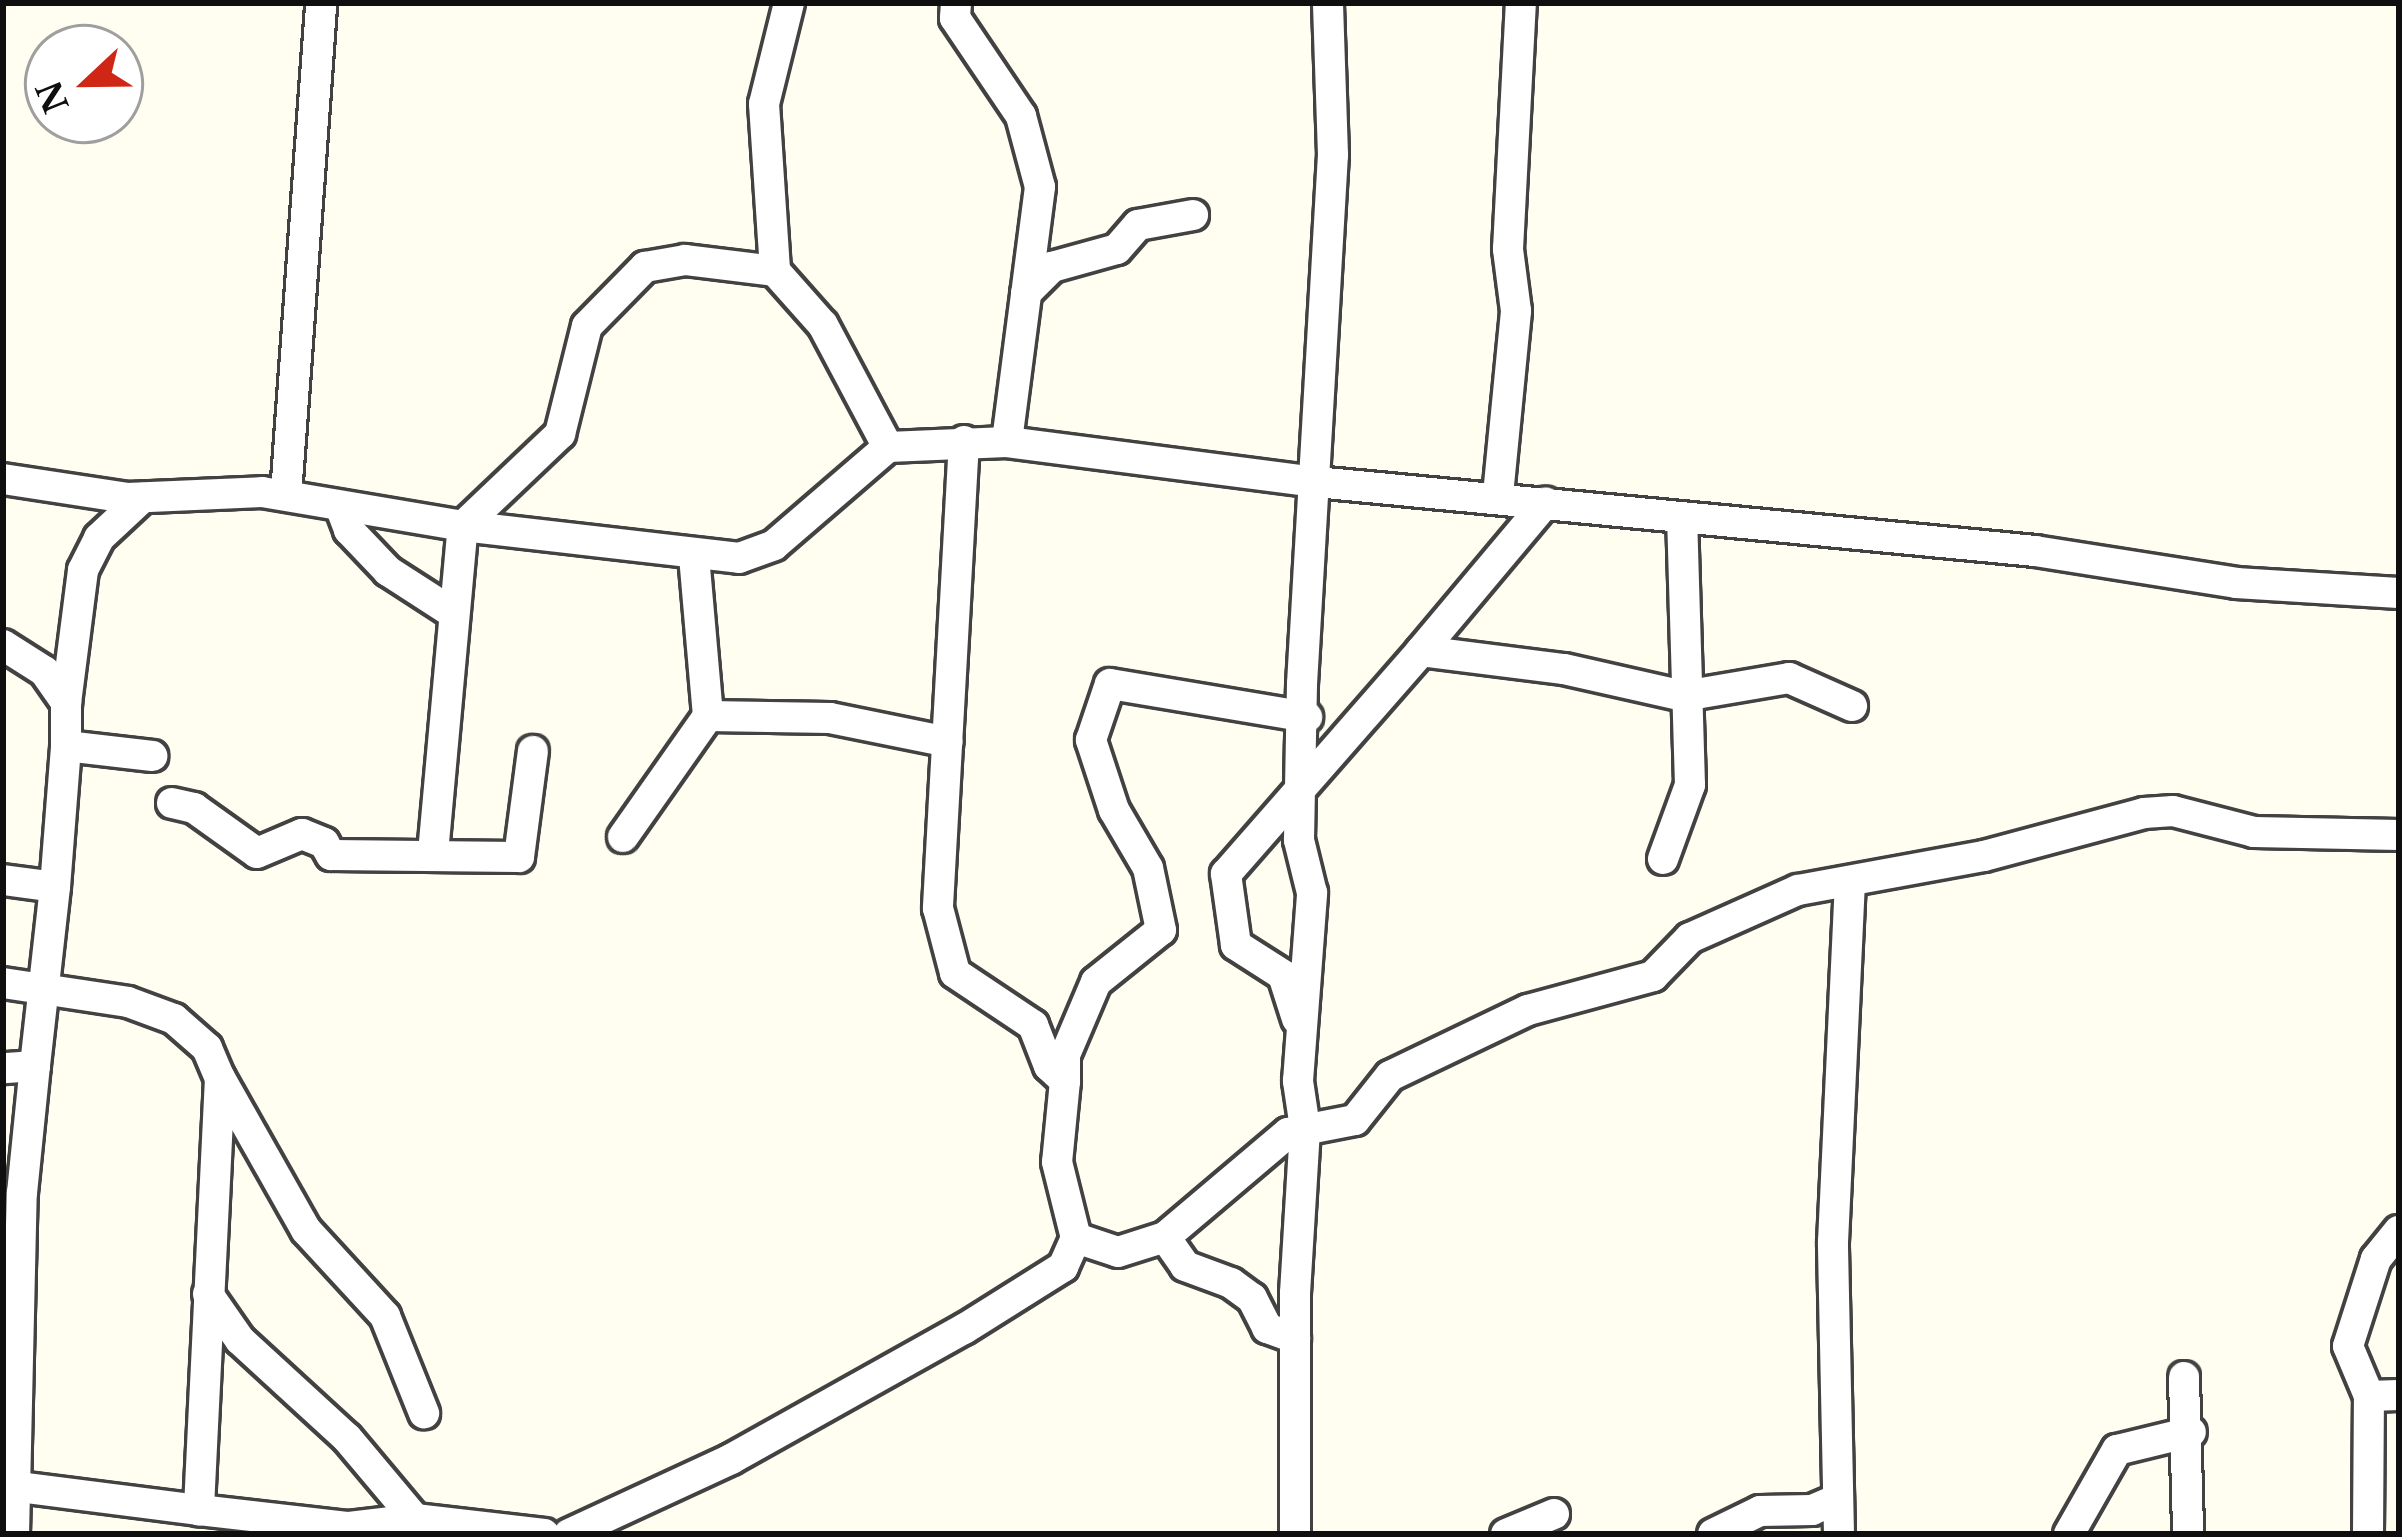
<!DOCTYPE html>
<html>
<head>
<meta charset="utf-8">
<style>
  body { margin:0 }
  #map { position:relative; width:2402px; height:1537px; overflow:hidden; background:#fffef0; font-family:"Libre Baskerville",serif }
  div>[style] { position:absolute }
  .roads { filter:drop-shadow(3px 0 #424242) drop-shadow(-3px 0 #424242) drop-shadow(0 3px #424242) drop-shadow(0 -3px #424242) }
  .minor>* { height:30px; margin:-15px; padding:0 15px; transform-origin:15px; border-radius:15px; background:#fff }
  span { translate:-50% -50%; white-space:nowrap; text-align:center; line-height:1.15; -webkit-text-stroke:12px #fff; paint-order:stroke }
  .frame { position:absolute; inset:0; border:6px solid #0f0f0f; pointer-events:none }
  .north { position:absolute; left:24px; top:24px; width:120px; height:120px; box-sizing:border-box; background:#fff; border:3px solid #9f9f9f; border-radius:50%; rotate:248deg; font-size:33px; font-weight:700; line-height:48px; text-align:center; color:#0f0f0f }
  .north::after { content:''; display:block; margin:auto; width:42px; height:54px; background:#cf2616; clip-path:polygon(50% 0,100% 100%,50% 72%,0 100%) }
</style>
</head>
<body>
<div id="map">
  <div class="roads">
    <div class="minor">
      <div style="left:789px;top:3px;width:104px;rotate:103.9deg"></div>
      <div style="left:764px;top:104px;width:167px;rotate:86.2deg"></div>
      <div style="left:775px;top:271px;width:72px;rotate:48.4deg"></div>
      <div style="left:823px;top:325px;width:138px;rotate:62deg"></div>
      <div style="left:956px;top:3px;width:15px;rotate:94deg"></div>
      <div style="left:955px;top:18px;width:118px;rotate:56deg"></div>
      <div style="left:1021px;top:116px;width:73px;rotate:75deg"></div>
      <div style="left:1040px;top:187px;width:257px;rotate:97.4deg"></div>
      <div style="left:1026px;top:293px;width:37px;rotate:-45deg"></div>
      <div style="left:1052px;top:267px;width:67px;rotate:-15.5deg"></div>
      <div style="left:1117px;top:249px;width:32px;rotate:-49deg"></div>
      <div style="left:1138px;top:225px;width:56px;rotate:-10.3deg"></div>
      <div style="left:964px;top:441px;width:468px;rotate:93.2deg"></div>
      <div style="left:938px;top:908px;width:67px;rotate:75.3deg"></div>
      <div style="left:955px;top:973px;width:94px;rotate:33.7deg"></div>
      <div style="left:1033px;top:1025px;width:44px;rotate:68.7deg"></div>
      <div style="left:1049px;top:1066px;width:22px;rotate:43deg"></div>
      <div style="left:1065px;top:1081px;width:81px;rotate:95.6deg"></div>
      <div style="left:1057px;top:1162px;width:78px;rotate:76deg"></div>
      <div style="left:3px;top:479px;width:125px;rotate:8.7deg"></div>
      <div style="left:127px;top:498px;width:135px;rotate:-2.5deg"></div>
      <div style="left:262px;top:492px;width:204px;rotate:9.6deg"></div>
      <div style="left:463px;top:526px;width:278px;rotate:6.6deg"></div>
      <div style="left:739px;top:558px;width:37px;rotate:-20deg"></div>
      <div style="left:774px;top:545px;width:150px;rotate:-40.7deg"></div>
      <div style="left:888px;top:447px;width:119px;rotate:-2.4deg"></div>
      <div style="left:1007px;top:442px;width:312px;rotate:7.4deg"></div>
      <div style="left:1316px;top:482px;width:722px;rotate:5.48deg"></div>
      <div style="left:2035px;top:551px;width:204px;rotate:9deg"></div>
      <div style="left:2236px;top:583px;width:163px;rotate:3.5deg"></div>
      <div style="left:286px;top:495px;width:493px;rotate:-85.9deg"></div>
      <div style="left:1498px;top:495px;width:185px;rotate:-84.4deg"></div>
      <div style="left:1516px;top:311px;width:63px;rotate:-97.4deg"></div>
      <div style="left:1508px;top:249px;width:246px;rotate:-87deg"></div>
      <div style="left:340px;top:506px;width:26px;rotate:69deg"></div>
      <div style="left:349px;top:530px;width:57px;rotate:46.4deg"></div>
      <div style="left:388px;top:571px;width:74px;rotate:32.8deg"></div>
      <div style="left:3px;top:645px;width:49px;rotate:32.4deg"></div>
      <div style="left:44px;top:671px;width:39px;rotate:55deg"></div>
      <div style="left:66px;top:703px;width:43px;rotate:90deg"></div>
      <div style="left:66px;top:746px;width:87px;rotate:6.6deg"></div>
      <div style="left:1421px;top:651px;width:194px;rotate:-50deg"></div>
      <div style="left:66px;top:703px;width:134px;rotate:-82.7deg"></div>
      <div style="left:83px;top:570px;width:36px;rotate:-63deg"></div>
      <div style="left:99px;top:538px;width:59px;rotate:-42.9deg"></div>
      <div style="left:708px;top:716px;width:122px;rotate:0.9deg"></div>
      <div style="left:830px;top:718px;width:120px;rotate:11.5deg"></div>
      <div style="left:172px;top:803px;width:23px;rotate:13deg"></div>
      <div style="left:194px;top:808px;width:77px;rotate:35.5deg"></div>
      <div style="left:257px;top:853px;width:49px;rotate:-22.9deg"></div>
      <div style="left:302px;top:834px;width:24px;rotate:22deg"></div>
      <div style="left:324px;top:843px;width:14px;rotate:60deg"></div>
      <div style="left:331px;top:855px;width:188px;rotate:0.6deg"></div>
      <div style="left:519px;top:857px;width:107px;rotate:-82.5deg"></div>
      <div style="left:623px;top:837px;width:148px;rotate:-54.9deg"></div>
      <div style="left:708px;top:716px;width:162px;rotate:-95deg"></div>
      <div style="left:433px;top:853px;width:328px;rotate:-84.8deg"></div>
      <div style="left:463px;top:526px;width:134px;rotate:-43.5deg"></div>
      <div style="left:560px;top:434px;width:111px;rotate:-76deg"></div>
      <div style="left:587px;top:326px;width:83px;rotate:-45.5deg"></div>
      <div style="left:645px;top:267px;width:41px;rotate:-9.9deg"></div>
      <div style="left:685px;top:260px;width:91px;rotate:7deg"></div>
      <div style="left:1663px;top:859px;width:79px;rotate:-70deg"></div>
      <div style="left:1690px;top:785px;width:265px;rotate:-91.7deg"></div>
      <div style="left:3px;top:880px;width:52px;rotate:7.7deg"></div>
      <div style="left:55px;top:887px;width:180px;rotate:96.4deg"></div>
      <div style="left:35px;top:1066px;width:32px;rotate:176deg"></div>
      <div style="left:55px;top:887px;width:141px;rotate:-85.5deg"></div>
      <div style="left:3px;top:983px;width:126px;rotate:8.6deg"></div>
      <div style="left:128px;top:1002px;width:49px;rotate:20.3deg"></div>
      <div style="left:174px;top:1019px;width:44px;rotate:41.3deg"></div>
      <div style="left:207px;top:1048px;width:33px;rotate:67deg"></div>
      <div style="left:220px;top:1078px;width:433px;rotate:92.8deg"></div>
      <div style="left:199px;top:1510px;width:151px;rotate:6.5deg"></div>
      <div style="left:349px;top:1527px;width:66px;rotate:-6.9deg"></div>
      <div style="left:415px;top:1519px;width:130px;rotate:6.6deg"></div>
      <div style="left:1297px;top:1019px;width:46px;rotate:-107.7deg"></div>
      <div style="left:1283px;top:975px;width:56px;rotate:-147.4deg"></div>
      <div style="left:1236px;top:945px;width:72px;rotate:-98deg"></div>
      <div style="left:1226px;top:874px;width:296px;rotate:-48.8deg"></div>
      <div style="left:1421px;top:651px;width:144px;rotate:7.2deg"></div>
      <div style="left:1564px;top:669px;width:123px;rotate:12.7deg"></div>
      <div style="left:1684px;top:696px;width:107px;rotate:-9.7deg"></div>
      <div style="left:1789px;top:678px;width:69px;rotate:24deg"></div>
      <div style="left:220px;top:1078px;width:175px;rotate:60.5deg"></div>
      <div style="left:306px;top:1230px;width:117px;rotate:47.4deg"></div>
      <div style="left:385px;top:1316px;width:105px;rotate:68.1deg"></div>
      <div style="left:1065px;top:1081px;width:26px;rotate:-90deg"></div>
      <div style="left:1065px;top:1055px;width:79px;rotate:-67deg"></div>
      <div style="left:1096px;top:982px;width:83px;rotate:-38.7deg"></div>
      <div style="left:1161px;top:930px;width:63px;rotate:-101.8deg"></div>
      <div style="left:1148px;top:868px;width:67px;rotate:-120.4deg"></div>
      <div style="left:1114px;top:810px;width:74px;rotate:-108.2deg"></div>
      <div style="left:1091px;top:740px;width:59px;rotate:-71.3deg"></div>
      <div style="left:1110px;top:684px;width:200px;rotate:9.5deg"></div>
      <div style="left:1165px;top:1237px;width:35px;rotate:55deg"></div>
      <div style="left:1185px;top:1266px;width:49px;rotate:20.3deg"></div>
      <div style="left:1231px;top:1283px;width:26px;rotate:36deg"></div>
      <div style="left:1252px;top:1298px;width:34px;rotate:63deg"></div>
      <div style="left:1267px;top:1328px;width:30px;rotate:20deg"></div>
      <div style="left:208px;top:1294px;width:56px;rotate:55.2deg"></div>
      <div style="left:240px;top:1340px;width:145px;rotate:42.5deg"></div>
      <div style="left:347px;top:1438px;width:106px;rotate:50deg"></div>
      <div style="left:2184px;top:1377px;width:157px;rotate:88.5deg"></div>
      <div style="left:2369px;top:1396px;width:30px;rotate:-2deg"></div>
      <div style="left:19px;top:1487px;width:181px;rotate:7.3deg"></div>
      <div style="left:14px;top:1534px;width:341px;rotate:-88.7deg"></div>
      <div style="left:22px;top:1193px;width:128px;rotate:-84.2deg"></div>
      <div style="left:569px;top:1534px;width:179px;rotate:-24.8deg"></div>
      <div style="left:731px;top:1459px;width:267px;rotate:-29.2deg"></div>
      <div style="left:964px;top:1329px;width:117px;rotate:-32.1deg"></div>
      <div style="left:1063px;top:1267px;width:32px;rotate:-66deg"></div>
      <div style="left:1076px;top:1238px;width:44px;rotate:18.4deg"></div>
      <div style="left:1118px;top:1252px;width:49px;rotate:-17.7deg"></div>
      <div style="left:1165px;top:1237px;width:161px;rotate:-40.2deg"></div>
      <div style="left:1288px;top:1133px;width:68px;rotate:-11deg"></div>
      <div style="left:1355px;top:1120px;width:56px;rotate:-51.5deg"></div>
      <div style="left:1390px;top:1076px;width:153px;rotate:-25.6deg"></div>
      <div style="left:1528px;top:1010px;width:130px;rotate:-15.2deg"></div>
      <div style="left:1653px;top:976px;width:53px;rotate:-45.8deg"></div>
      <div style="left:1690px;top:938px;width:118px;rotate:-24deg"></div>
      <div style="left:1798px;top:890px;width:189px;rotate:-10.4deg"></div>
      <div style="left:1984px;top:856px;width:166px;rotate:-15deg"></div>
      <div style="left:2144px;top:813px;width:29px;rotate:-4deg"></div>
      <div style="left:2173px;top:811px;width:84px;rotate:14.5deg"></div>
      <div style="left:2254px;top:832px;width:145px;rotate:1.2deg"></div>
      <div style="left:1295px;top:1534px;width:241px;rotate:-90deg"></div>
      <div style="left:1295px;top:1293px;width:165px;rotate:-86.5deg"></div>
      <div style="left:1305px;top:1128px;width:48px;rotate:-98.5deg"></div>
      <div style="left:1298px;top:1081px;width:189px;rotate:-85.7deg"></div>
      <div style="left:1312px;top:893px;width:55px;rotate:-103.8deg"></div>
      <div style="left:1299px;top:840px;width:156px;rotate:-88.9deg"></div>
      <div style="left:1302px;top:684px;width:530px;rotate:-86.65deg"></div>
      <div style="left:1333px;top:155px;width:152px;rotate:-91.9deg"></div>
      <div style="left:1506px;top:1534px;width:52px;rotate:-22.6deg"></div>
      <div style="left:1713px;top:1534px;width:52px;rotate:-26.1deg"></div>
      <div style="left:1760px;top:1511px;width:52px;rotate:-1.1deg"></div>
      <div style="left:1812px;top:1510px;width:28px;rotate:-23deg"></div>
      <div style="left:1839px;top:1534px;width:292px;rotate:-91.2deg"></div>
      <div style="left:1833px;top:1242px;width:361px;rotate:-87.3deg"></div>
      <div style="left:2069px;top:1534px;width:97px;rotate:-60.3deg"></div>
      <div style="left:2117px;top:1450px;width:76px;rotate:-13.7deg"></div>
      <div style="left:2368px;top:1534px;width:138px;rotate:-89.6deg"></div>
      <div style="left:2369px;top:1396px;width:54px;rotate:-112.8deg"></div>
      <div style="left:2348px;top:1346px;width:91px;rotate:-72.2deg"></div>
      <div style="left:2376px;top:1259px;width:36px;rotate:-51deg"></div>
    </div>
  </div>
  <div class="frame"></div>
  <div class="north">N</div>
</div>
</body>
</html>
